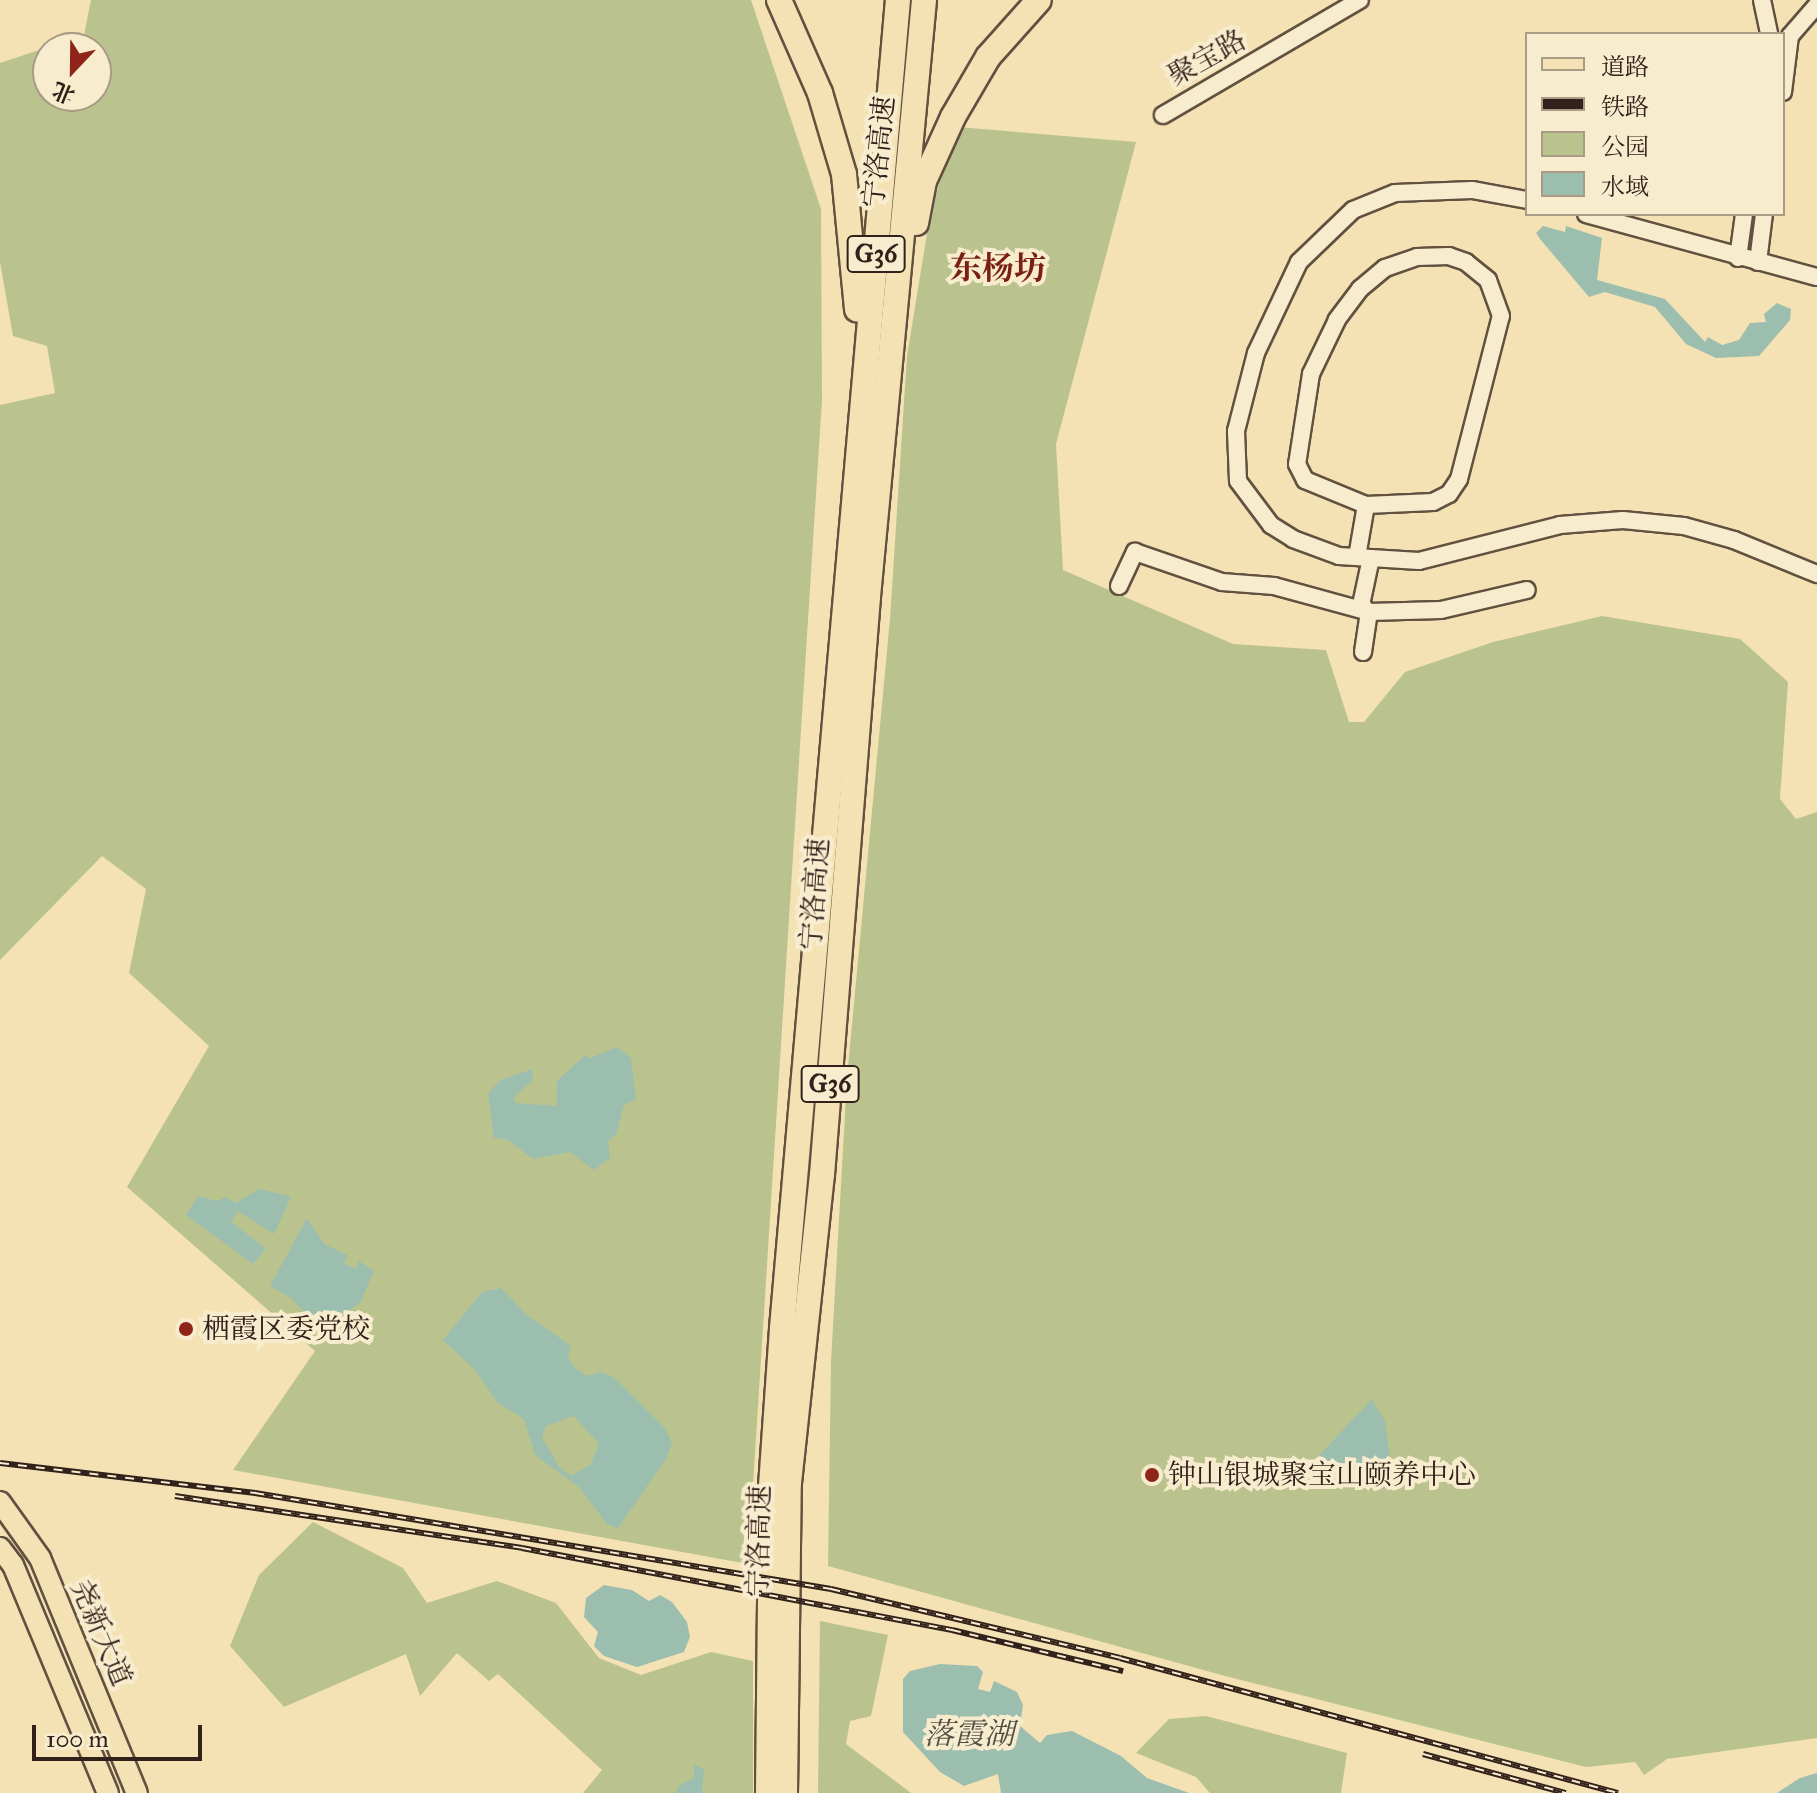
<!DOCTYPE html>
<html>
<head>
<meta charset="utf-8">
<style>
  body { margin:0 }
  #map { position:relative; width:1817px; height:1793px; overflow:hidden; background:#f4e2b4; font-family:"IM FELL Great Primer","Noto Serif SC",serif }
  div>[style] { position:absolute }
  .green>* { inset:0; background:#bac38e }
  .water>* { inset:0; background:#9cbeae }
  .roads { filter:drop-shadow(2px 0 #625140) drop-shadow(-2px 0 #625140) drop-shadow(0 2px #625140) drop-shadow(0 -2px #625140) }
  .minor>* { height:16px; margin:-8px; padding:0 8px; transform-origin:8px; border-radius:8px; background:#f8ecce }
  .major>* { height:20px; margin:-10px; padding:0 10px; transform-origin:10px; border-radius:10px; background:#f4e2b4 }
  .highway>* { height:24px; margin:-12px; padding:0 12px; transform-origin:12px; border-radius:12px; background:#f4e2b4 }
  .rail>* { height:6px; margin-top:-3px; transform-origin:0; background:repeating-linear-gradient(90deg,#f8ecce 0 9px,#32211a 0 18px); box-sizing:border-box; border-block:2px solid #32211a }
  .dots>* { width:22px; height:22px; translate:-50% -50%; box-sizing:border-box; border:4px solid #f8ecce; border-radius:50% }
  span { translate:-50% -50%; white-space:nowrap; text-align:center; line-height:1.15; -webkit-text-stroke:8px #f8ecce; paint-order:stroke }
  .shield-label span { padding:2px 6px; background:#f8ecce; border:2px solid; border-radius:6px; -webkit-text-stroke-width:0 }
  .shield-label { font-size:26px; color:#32211a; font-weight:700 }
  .street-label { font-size:28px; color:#32211a }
  .poi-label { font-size:28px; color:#32211a }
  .left { translate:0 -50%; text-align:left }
  .water-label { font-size:30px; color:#525046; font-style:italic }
  .quarter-label { font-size:32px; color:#7a1f14; font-weight:700 }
  .legend { position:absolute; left:1525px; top:32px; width:260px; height:184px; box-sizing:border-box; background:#f8ecce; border:2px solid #a99b86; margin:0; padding:10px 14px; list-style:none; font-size:24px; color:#32211a }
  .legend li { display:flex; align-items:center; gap:16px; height:40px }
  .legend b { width:40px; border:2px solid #a99b86 }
  .north { position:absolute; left:32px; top:32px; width:80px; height:80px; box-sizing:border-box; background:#f8ecce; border:2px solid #a99b86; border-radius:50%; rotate:202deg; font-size:22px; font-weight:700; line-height:32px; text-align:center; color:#32211a }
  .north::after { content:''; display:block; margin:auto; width:28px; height:36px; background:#8f2418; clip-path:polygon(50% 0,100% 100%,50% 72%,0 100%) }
  .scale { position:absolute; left:32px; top:1725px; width:170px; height:36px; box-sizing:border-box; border:4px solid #32211a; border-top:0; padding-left:10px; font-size:24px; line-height:28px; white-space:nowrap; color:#32211a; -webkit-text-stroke:6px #f8ecce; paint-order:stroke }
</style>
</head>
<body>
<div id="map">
  <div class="green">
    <div style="clip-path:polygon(evenodd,91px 0,751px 0,821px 209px,822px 400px,748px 1564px,233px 1470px,315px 1351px,127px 1187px,209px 1046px,129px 973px,146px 889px,102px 856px,0 960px,0 405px,55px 393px,47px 346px,13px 336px,0 262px,0 63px,84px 35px,91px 0,48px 48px,96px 48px,96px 96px,48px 96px,48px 48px)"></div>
    <div style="clip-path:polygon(958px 127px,1136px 142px,1056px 444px,1063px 570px,1233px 644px,1326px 650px,1349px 722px,1364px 722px,1405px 672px,1493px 642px,1602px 616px,1740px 639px,1788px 682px,1780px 799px,1796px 819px,1817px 812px,1817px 1738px,1667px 1759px,1644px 1775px,1635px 1762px,1586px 1767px,1225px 1676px,828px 1566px,831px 1362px,847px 1078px,890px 619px,907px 356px,931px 209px)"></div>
    <div style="clip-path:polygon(313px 1522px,403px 1568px,427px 1603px,497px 1581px,556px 1603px,599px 1658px,641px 1675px,711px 1652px,753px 1661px,753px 1793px,583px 1793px,602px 1770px,498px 1674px,489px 1681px,457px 1653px,420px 1696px,406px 1654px,284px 1707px,230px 1646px,259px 1575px)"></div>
    <div style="clip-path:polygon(820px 1621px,888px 1635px,871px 1716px,850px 1721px,846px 1744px,911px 1793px,818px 1793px)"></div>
    <div style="clip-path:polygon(1206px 1716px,1347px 1753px,1341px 1793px,1210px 1793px,1196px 1777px,1136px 1753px,1169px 1719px)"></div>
  </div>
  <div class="water">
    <div style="clip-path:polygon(1543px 226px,1565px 232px,1566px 226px,1602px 238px,1597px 280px,1665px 299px,1705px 342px,1708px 337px,1722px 345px,1739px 340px,1750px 323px,1766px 322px,1764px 314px,1777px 303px,1791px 309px,1790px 320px,1759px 356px,1716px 358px,1686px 344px,1655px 307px,1605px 292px,1589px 297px,1540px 239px,1536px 233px)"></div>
    <div style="clip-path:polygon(617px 1047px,631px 1058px,636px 1099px,624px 1105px,616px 1135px,608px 1141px,610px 1158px,594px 1170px,570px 1152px,533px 1159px,508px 1140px,494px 1138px,488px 1093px,501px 1080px,532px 1069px,533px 1080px,514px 1097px,515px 1103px,557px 1106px,557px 1081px,585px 1055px,590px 1058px)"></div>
    <div style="clip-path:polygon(260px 1189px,291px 1197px,274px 1234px,238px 1211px,231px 1222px,266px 1248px,253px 1264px,186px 1215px,198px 1196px,217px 1201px,226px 1197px,235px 1203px)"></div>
    <div style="clip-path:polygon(307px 1218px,324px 1244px,347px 1255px,344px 1264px,356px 1269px,359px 1261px,374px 1271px,360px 1303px,343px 1314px,307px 1315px,291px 1298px,270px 1286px)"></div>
    <div style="clip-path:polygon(evenodd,501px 1288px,527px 1315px,571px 1346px,568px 1357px,574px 1367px,587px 1376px,601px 1372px,614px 1377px,665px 1428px,672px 1443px,666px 1459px,618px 1528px,607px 1524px,580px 1488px,535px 1455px,524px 1419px,498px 1403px,474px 1369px,443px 1340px,482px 1292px,501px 1288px,574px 1416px,599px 1444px,590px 1465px,571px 1476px,559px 1467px,542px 1437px,546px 1426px,574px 1416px)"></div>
    <div style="clip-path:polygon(1372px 1399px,1385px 1421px,1390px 1457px,1397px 1468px,1392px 1491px,1315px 1460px)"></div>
    <div style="clip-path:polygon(604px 1585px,632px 1590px,649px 1601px,660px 1595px,672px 1602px,687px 1622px,690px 1637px,684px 1652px,637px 1667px,604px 1656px,594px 1646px,598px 1632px,584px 1617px,586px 1598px)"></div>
    <div style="clip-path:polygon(940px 1664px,977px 1666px,983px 1672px,978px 1689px,990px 1692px,994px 1681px,1017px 1692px,1023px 1705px,1020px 1726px,1040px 1743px,1047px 1735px,1072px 1731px,1121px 1756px,1147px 1778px,1189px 1793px,1001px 1793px,998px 1774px,964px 1786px,940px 1772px,903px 1732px,903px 1679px,910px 1671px)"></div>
    <div style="clip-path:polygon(694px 1765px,704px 1769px,702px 1793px,676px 1793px,678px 1786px,694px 1778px)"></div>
    <div style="clip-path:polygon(1817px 1773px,1817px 1793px,1777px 1793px,1800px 1778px)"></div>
  </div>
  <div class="roads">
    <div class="minor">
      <div style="left:1762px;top:0;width:35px;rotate:78deg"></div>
      <div style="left:1783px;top:92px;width:56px;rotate:-82.9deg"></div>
      <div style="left:1790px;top:36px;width:41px;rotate:-48.9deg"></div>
      <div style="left:1163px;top:115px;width:228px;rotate:-30.3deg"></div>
      <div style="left:1527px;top:200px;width:56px;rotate:-169.7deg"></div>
      <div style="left:1472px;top:190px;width:77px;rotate:177.8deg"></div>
      <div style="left:1395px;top:193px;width:45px;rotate:158deg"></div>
      <div style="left:1353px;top:210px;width:75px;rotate:136.1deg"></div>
      <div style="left:1299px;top:262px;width:101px;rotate:115.3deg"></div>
      <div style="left:1256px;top:353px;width:81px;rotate:104.4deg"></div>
      <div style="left:1236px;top:431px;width:50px;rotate:87.7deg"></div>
      <div style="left:1238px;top:481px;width:55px;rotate:53.1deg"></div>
      <div style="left:1271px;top:525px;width:26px;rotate:32deg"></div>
      <div style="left:1293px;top:539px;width:49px;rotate:20.3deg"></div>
      <div style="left:1339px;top:556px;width:80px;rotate:3.6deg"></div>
      <div style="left:1419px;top:561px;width:146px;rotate:-14.3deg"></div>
      <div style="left:1560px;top:525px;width:63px;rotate:-4.5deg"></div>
      <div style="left:1623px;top:520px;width:61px;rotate:5.6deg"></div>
      <div style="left:1684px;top:526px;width:52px;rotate:15.6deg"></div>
      <div style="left:1734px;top:540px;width:90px;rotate:22.3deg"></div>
      <div style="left:1586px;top:214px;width:239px;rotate:15.3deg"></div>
      <div style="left:1738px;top:258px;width:44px;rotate:-82.2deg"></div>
      <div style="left:1758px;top:262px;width:48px;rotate:-82.9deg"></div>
      <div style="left:1357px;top:557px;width:53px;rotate:-80.2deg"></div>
      <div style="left:1366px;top:505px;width:67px;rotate:-2.6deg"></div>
      <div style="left:1433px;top:502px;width:18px;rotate:-27deg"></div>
      <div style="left:1449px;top:494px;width:18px;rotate:-56deg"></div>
      <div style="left:1459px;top:479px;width:168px;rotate:-75.6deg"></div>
      <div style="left:1501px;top:316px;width:38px;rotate:-110deg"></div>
      <div style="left:1488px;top:280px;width:28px;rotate:-141deg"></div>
      <div style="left:1466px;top:262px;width:18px;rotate:-161deg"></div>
      <div style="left:1449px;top:256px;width:32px;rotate:178deg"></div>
      <div style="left:1417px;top:257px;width:34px;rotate:161deg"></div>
      <div style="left:1385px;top:268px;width:33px;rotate:140deg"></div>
      <div style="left:1360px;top:289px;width:39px;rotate:127deg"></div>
      <div style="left:1337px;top:320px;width:60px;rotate:115.7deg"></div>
      <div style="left:1311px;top:374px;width:91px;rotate:98.8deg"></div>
      <div style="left:1297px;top:464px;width:18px;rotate:63deg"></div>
      <div style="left:1305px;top:480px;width:66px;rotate:22.3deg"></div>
      <div style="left:1119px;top:586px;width:38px;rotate:-65deg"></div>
      <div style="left:1135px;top:552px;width:92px;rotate:19deg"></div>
      <div style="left:1222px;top:582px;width:52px;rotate:4.4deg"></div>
      <div style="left:1274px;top:586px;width:98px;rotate:15.3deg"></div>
      <div style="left:1369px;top:612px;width:72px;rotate:-1.6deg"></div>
      <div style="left:1441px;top:610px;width:88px;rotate:-13.1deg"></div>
      <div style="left:1363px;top:652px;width:40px;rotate:-81.5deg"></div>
      <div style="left:1369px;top:612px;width:11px;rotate:-139deg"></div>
      <div style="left:1361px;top:605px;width:48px;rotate:-78deg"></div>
    </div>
    <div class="major">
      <div style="left:0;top:1502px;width:69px;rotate:54.5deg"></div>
      <div style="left:40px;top:1558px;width:254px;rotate:67.6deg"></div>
      <div style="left:0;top:1548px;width:21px;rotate:53deg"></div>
      <div style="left:13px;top:1565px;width:247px;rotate:67.4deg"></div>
    </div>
    <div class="highway">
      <div style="left:779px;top:0;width:102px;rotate:66.2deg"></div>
      <div style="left:820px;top:93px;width:84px;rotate:73.5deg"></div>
      <div style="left:844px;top:174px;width:136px;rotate:84.5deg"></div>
      <div style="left:916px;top:223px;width:43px;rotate:-79.2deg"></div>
      <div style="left:924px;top:181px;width:70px;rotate:-65.6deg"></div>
      <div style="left:953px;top:117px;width:69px;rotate:-59.7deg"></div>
      <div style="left:988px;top:57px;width:76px;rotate:-48.2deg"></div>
      <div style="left:768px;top:1793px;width:307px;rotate:-89.4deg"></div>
      <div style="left:771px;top:1486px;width:158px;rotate:-86deg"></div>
      <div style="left:782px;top:1328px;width:1333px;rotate:-85.01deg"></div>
      <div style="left:785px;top:1793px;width:310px;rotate:-89.3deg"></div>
      <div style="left:789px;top:1483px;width:310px;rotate:-83.9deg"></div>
      <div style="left:822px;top:1175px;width:580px;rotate:-85.45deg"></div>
      <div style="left:868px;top:597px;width:600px;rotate:-84.64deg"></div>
    </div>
  </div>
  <div class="rail">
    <div style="left:0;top:1463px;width:257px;rotate:6.7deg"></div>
    <div style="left:255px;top:1493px;width:584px;rotate:9.46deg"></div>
    <div style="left:831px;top:1589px;width:297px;rotate:13.4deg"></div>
    <div style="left:1120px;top:1658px;width:516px;rotate:15.17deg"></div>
    <div style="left:175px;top:1496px;width:351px;rotate:8.5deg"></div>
    <div style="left:522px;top:1548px;width:438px;rotate:10.8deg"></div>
    <div style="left:952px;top:1630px;width:176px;rotate:13.5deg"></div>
    <div style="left:1423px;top:1754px;width:148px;rotate:15.3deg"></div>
  </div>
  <div class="dots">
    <div style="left:186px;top:1329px;background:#8f2418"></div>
    <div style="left:1152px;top:1475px;background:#8f2418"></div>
  </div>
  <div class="shield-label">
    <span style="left:876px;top:254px">G36</span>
    <span style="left:830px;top:1084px">G36</span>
  </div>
  <div class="street-label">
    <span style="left:1207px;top:58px;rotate:-29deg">聚宝路</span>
    <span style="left:879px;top:152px;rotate:-84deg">宁洛高速</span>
    <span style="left:815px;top:894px;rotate:-86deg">宁洛高速</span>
    <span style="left:759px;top:1541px;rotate:-89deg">宁洛高速</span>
    <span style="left:101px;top:1633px;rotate:67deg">尧新大道</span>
  </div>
  <div class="poi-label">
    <span class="left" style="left:202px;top:1329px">栖霞区委党校</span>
    <span class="left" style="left:1168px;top:1475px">钟山银城聚宝山颐养中心</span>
  </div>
  <div class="water-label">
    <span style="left:969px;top:1734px">落霞湖</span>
  </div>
  <div class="quarter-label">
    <span style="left:998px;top:269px">东杨坊</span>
  </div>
  <ul class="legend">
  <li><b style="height:10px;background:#f4e2b4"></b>道路</li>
  <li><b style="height:10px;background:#32211a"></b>铁路</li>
  <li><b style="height:22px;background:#bac38e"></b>公园</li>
  <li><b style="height:22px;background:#9cbeae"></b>水域</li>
  </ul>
  <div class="north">北</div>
  <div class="scale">100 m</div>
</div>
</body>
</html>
